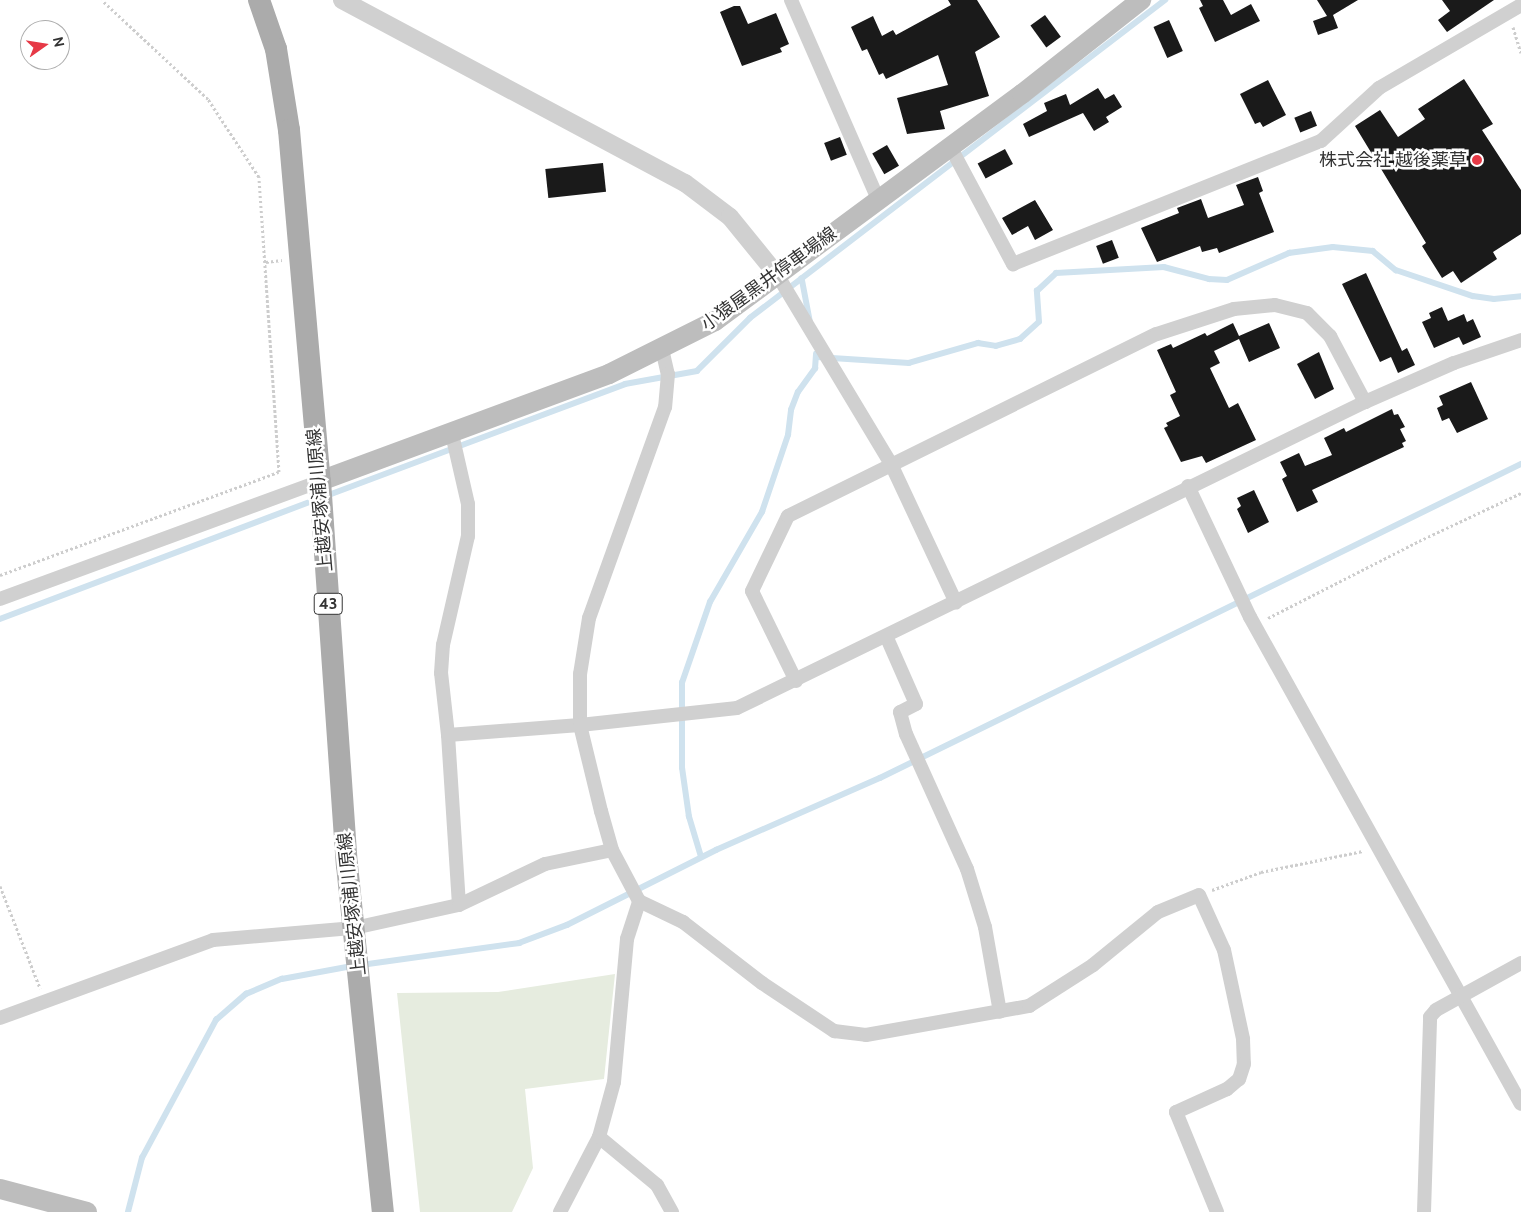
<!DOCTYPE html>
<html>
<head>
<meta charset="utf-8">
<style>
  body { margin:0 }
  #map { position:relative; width:1521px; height:1212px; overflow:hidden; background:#fff; font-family:Cabin,"Noto Sans JP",sans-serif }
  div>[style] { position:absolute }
  .green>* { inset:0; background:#e6ecdf }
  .stream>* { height:5.5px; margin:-2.75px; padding:0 2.75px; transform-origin:2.75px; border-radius:2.75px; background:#cfe2ee }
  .building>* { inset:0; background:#1a1a1a; transform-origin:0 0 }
  .path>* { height:3px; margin-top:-1.5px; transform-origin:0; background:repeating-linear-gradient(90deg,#cdcdcd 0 2.5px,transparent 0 5px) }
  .minor>* { height:14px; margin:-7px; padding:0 7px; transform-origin:7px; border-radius:7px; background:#d0d0d0 }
  .tertiary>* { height:18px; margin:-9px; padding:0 9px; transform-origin:9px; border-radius:9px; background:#d0d0d0 }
  .secondary>* { height:20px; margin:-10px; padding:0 10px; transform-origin:10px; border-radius:10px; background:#bdbdbd }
  .primary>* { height:22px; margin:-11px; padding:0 11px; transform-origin:11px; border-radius:11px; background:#ababab }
  .dots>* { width:14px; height:14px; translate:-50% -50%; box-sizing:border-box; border:2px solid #fff; border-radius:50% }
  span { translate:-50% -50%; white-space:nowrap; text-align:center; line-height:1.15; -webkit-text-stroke:5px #fff; paint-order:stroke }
  .shield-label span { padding:1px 4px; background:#fff; border:1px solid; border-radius:4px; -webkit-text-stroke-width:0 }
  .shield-label { font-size:16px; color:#333; font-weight:700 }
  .poi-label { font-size:18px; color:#333 }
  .right { translate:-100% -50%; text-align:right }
  .street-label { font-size:18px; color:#333 }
  .north { position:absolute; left:20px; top:20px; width:50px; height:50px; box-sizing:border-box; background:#fff; border:1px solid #adadad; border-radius:50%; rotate:77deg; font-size:14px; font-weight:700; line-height:20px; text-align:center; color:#333 }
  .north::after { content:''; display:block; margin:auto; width:18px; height:22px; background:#e63946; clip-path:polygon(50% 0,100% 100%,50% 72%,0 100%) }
</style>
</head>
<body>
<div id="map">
  <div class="green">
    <div style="clip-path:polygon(615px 974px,604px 1079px,525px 1089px,533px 1168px,512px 1212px,420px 1212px,397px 993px,498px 992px)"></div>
  </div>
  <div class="stream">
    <div style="left:802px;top:278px;width:43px;rotate:79.2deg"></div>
    <div style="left:817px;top:357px;width:92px;rotate:3.7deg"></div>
    <div style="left:909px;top:363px;width:72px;rotate:-16.2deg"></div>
    <div style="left:978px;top:343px;width:18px;rotate:9deg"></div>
    <div style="left:996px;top:346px;width:25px;rotate:-16deg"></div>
    <div style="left:1020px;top:339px;width:25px;rotate:-42deg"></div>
    <div style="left:1039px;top:322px;width:31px;rotate:-94deg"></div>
    <div style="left:1037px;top:291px;width:26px;rotate:-43deg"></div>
    <div style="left:1056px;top:273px;width:108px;rotate:-3.2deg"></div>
    <div style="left:1164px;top:267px;width:47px;rotate:14.9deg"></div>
    <div style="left:1209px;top:279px;width:18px;rotate:3deg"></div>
    <div style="left:1227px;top:280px;width:68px;rotate:-23.5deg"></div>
    <div style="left:1289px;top:253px;width:44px;rotate:-7.8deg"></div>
    <div style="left:1333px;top:247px;width:40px;rotate:5.7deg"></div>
    <div style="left:1373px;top:251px;width:30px;rotate:40deg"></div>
    <div style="left:1396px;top:270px;width:81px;rotate:18.7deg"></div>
    <div style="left:1473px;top:296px;width:21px;rotate:8deg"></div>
    <div style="left:1494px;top:299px;width:27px;rotate:-6deg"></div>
    <div style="left:326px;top:496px;width:319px;rotate:-20.5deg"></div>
    <div style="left:625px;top:384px;width:73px;rotate:-10.2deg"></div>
    <div style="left:697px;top:371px;width:75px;rotate:-45deg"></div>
    <div style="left:750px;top:318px;width:523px;rotate:-37.46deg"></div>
    <div style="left:0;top:619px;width:337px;rotate:-20.7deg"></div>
    <div style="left:701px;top:857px;width:42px;rotate:-106.7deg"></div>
    <div style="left:689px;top:817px;width:49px;rotate:-98.1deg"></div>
    <div style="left:682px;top:768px;width:85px;rotate:-90deg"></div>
    <div style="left:682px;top:683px;width:86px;rotate:-70.9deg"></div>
    <div style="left:710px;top:602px;width:104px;rotate:-60deg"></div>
    <div style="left:762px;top:512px;width:81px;rotate:-71.3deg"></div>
    <div style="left:788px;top:435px;width:25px;rotate:-83deg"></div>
    <div style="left:791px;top:410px;width:19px;rotate:-69deg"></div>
    <div style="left:798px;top:392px;width:29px;rotate:-54deg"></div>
    <div style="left:815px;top:369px;width:15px;rotate:-86deg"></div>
    <div style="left:361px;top:965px;width:160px;rotate:-7.9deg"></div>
    <div style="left:519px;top:943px;width:51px;rotate:-20.6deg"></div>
    <div style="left:567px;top:925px;width:167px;rotate:-26.7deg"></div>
    <div style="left:716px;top:850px;width:179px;rotate:-23.7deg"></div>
    <div style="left:880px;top:778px;width:714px;rotate:-26.1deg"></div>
    <div style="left:128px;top:1212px;width:56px;rotate:-75.5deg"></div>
    <div style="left:142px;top:1158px;width:157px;rotate:-61.8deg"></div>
    <div style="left:216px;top:1020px;width:40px;rotate:-41deg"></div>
    <div style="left:246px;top:994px;width:39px;rotate:-23deg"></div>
    <div style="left:282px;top:979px;width:71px;rotate:-10.5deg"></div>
  </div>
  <div class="building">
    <div style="clip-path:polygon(948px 0,977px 0,1000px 37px,975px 52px,989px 96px,940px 111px,945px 129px,907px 134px,897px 98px,948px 85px,938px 55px,886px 79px,883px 73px,879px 75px,867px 49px,862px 51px,851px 27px,873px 16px,882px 36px,893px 30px,896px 35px,951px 5px)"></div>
    <div style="clip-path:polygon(1200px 0,1223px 0,1231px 15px,1251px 4px,1260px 21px,1215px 42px,1199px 8px,1203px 6px)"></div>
    <div style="clip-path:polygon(1317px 0,1358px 0,1333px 15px,1338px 28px,1318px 35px,1313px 21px,1327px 16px)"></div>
    <div style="clip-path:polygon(1442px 0,1494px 0,1447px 32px,1438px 20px,1450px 11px)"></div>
    <div style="clip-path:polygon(734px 6px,740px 6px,748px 24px,776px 13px,789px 44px,780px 48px,782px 52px,742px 66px,720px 12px)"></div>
    <div style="left:1045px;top:15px;width:27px;height:18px;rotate:54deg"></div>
    <div style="left:1169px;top:20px;width:34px;height:17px;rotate:66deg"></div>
    <div style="clip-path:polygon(1464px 79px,1493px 124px,1482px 130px,1521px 190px,1521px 234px,1493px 252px,1497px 259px,1461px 283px,1453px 271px,1442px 278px,1422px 246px,1426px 243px,1355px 126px,1380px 110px,1398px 137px,1425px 119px,1418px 109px)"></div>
    <div style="clip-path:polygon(1268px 80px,1286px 115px,1263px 127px,1260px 122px,1255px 124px,1240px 94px)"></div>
    <div style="clip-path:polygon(1098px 88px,1105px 99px,1114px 94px,1122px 107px,1106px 117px,1109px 122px,1094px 131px,1083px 113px,1029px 137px,1023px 124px,1047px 111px,1044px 103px,1066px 94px,1070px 105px)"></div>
    <div style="left:1311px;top:111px;width:16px;height:18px;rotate:68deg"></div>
    <div style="left:840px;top:137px;width:19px;height:17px;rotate:69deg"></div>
    <div style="left:887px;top:145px;width:24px;height:17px;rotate:60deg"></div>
    <div style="left:1005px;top:149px;width:17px;height:31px;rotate:62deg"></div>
    <div style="left:603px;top:163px;width:29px;height:58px;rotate:84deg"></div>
    <div style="clip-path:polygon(1258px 177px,1263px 191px,1259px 193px,1274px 232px,1219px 253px,1217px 248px,1202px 252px,1200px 246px,1157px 262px,1141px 228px,1179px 213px,1177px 208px,1201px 199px,1208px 218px,1244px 205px,1236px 185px)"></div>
    <div style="clip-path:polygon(1035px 200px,1053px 230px,1035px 240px,1028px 226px,1012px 235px,1002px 218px)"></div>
    <div style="left:1112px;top:240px;width:19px;height:17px;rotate:69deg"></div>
    <div style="clip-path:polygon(1366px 273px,1402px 351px,1407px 348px,1415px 365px,1398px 373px,1391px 357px,1380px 362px,1342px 284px)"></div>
    <div style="clip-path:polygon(1442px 307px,1448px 321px,1464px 314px,1467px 322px,1473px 319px,1481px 337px,1463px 345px,1459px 337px,1434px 348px,1422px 322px,1431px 318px,1429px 313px)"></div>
    <div style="clip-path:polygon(1233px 323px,1239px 336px,1269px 323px,1280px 348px,1249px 362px,1239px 339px,1214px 351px,1220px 363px,1210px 368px,1229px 408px,1238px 403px,1256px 440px,1206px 463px,1202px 456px,1181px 462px,1164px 428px,1168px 426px,1166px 423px,1180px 416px,1170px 395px,1176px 392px,1157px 350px,1171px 344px,1173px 348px,1205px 333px,1207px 336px)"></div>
    <div style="clip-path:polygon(1319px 352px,1334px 389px,1315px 399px,1297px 364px)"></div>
    <div style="clip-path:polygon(1471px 382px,1488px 419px,1457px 433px,1449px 418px,1442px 421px,1437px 408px,1443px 405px,1439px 396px)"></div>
    <div style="clip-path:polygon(1392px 409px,1394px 415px,1398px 414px,1405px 427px,1400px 429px,1406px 441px,1402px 443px,1404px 447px,1312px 490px,1318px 502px,1297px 512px,1282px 479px,1287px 476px,1280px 462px,1299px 453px,1305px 466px,1332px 455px,1324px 438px,1344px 428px,1346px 432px)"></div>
    <div style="clip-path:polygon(1254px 490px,1269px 522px,1248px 533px,1237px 509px,1241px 506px,1237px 498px)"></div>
  </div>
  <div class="path">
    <div style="left:1513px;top:27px;width:27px;rotate:73deg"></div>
    <div style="left:266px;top:262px;width:16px;rotate:-7deg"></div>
    <div style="left:0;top:575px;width:297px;rotate:-20.3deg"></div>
    <div style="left:279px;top:472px;width:296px;rotate:-93.9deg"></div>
    <div style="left:259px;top:177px;width:93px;rotate:-123.2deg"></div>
    <div style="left:208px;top:99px;width:145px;rotate:-137deg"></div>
    <div style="left:1268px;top:618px;width:169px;rotate:-27deg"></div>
    <div style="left:1419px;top:541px;width:113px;rotate:-25.2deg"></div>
    <div style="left:0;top:886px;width:110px;rotate:68.6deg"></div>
    <div style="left:1212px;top:890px;width:52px;rotate:-20.2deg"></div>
    <div style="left:1261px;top:872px;width:104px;rotate:-11.6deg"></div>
  </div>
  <div class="minor">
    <div style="left:791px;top:0;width:217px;rotate:66.4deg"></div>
    <div style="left:951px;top:148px;width:132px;rotate:61.9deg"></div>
    <div style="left:1013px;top:264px;width:332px;rotate:-21.8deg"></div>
    <div style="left:1321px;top:141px;width:79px;rotate:-42.4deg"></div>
    <div style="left:1379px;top:88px;width:164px;rotate:-30.3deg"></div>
    <div style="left:778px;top:276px;width:219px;rotate:59deg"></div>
    <div style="left:891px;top:464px;width:153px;rotate:64.9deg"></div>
    <div style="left:662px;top:349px;width:26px;rotate:77deg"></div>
    <div style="left:668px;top:374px;width:33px;rotate:95deg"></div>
    <div style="left:665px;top:407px;width:224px;rotate:109.8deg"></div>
    <div style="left:589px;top:618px;width:57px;rotate:99.1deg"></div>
    <div style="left:580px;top:674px;width:51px;rotate:90deg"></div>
    <div style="left:580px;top:725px;width:89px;rotate:76.3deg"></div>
    <div style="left:601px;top:811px;width:41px;rotate:74.2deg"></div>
    <div style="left:612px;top:850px;width:58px;rotate:62.1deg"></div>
    <div style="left:639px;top:901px;width:49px;rotate:25.5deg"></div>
    <div style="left:683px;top:922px;width:100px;rotate:37.7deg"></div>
    <div style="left:762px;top:983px;width:87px;rotate:33.7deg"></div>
    <div style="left:834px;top:1031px;width:32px;rotate:7deg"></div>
    <div style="left:866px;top:1035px;width:166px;rotate:-10.1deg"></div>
    <div style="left:1029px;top:1006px;width:76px;rotate:-32.6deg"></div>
    <div style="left:1093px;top:965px;width:84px;rotate:-39.2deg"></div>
    <div style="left:1158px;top:912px;width:44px;rotate:-22.5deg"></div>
    <div style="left:1199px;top:895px;width:60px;rotate:65.6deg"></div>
    <div style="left:1224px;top:950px;width:91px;rotate:77.9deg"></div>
    <div style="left:1243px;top:1039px;width:25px;rotate:88deg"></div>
    <div style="left:1244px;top:1064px;width:16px;rotate:108deg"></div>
    <div style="left:1239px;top:1079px;width:16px;rotate:140deg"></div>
    <div style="left:1227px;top:1089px;width:56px;rotate:155.7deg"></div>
    <div style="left:1176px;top:1112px;width:108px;rotate:67.7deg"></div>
    <div style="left:1188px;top:486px;width:145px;rotate:64.7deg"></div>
    <div style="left:1250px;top:617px;width:557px;rotate:60.91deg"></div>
    <div style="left:0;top:599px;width:341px;rotate:-20.2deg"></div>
    <div style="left:887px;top:638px;width:72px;rotate:66.3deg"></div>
    <div style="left:916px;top:704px;width:18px;rotate:153deg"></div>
    <div style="left:900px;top:712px;width:23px;rotate:75deg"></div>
    <div style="left:906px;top:734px;width:148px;rotate:65.7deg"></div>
    <div style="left:967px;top:869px;width:61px;rotate:72.8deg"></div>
    <div style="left:985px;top:927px;width:86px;rotate:80deg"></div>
    <div style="left:796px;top:681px;width:100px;rotate:-116.1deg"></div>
    <div style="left:752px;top:591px;width:83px;rotate:-64.4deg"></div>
    <div style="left:788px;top:516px;width:411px;rotate:-26.3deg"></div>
    <div style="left:1157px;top:334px;width:81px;rotate:-18deg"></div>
    <div style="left:1234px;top:309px;width:41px;rotate:-5.6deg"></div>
    <div style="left:1275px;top:305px;width:33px;rotate:14deg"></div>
    <div style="left:1307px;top:313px;width:33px;rotate:45deg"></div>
    <div style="left:1330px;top:336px;width:75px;rotate:62.1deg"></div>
    <div style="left:448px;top:735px;width:62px;rotate:-96.4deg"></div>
    <div style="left:441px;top:673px;width:28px;rotate:-86deg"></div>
    <div style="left:443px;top:645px;width:112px;rotate:-77.1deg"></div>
    <div style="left:468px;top:536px;width:32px;rotate:-90deg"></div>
    <div style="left:468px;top:504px;width:72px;rotate:-102.9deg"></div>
    <div style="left:459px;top:905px;width:170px;rotate:-93.7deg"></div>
    <div style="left:448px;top:735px;width:132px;rotate:-4.3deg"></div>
    <div style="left:580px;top:725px;width:158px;rotate:-6.2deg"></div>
    <div style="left:737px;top:708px;width:699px;rotate:-25.98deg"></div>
    <div style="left:1365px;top:402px;width:97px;rotate:-23.7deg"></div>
    <div style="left:1454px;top:363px;width:71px;rotate:-18.9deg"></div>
    <div style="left:0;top:1018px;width:227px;rotate:-20.1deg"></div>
    <div style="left:213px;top:940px;width:142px;rotate:-4.9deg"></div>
    <div style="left:354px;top:928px;width:107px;rotate:-12.4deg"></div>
    <div style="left:459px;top:905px;width:95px;rotate:-25.5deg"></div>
    <div style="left:545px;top:864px;width:68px;rotate:-11.8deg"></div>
    <div style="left:599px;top:1137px;width:75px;rotate:39.6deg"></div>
    <div style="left:657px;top:1185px;width:31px;rotate:61deg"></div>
    <div style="left:560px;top:1212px;width:85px;rotate:-62.5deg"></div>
    <div style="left:599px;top:1137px;width:57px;rotate:-74.7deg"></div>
    <div style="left:614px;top:1082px;width:144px;rotate:-84.8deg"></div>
    <div style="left:627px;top:939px;width:40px;rotate:-72deg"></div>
    <div style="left:1424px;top:1212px;width:195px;rotate:-88.2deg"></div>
    <div style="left:1430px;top:1017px;width:9px;rotate:-49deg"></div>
    <div style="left:1436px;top:1010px;width:97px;rotate:-28.9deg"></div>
  </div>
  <div class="tertiary">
    <div style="left:342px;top:0;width:389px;rotate:28.1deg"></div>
    <div style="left:685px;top:183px;width:56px;rotate:37.1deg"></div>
    <div style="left:730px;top:217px;width:76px;rotate:50.9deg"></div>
  </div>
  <div class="secondary">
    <div style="left:320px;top:481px;width:308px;rotate:-20.3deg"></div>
    <div style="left:609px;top:374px;width:119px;rotate:-26.6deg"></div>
    <div style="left:715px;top:321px;width:382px;rotate:-36.5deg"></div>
    <div style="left:1022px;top:94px;width:152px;rotate:-38.3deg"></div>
    <div style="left:0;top:1189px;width:90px;rotate:14.8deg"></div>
  </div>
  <div class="primary">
    <div style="left:259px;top:0;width:52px;rotate:70.9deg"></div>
    <div style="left:276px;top:49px;width:82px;rotate:80.9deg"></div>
    <div style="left:289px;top:130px;width:352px;rotate:85deg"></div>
    <div style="left:320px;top:481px;width:385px;rotate:86deg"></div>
    <div style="left:347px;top:865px;width:349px;rotate:84.1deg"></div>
  </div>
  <div class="dots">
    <div style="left:1477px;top:160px;background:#e63946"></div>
  </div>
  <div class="shield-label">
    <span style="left:328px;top:604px">43</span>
  </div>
  <div class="poi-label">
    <span class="right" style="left:1467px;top:160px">株式会社 越後薬草</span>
  </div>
  <div class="street-label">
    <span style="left:769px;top:279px;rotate:-36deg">小猿屋黒井停車場線</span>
    <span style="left:320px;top:500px;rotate:-95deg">上越安塚浦川原線</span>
    <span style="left:352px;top:904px;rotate:-96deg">上越安塚浦川原線</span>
  </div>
  <div class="north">N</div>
</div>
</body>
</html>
